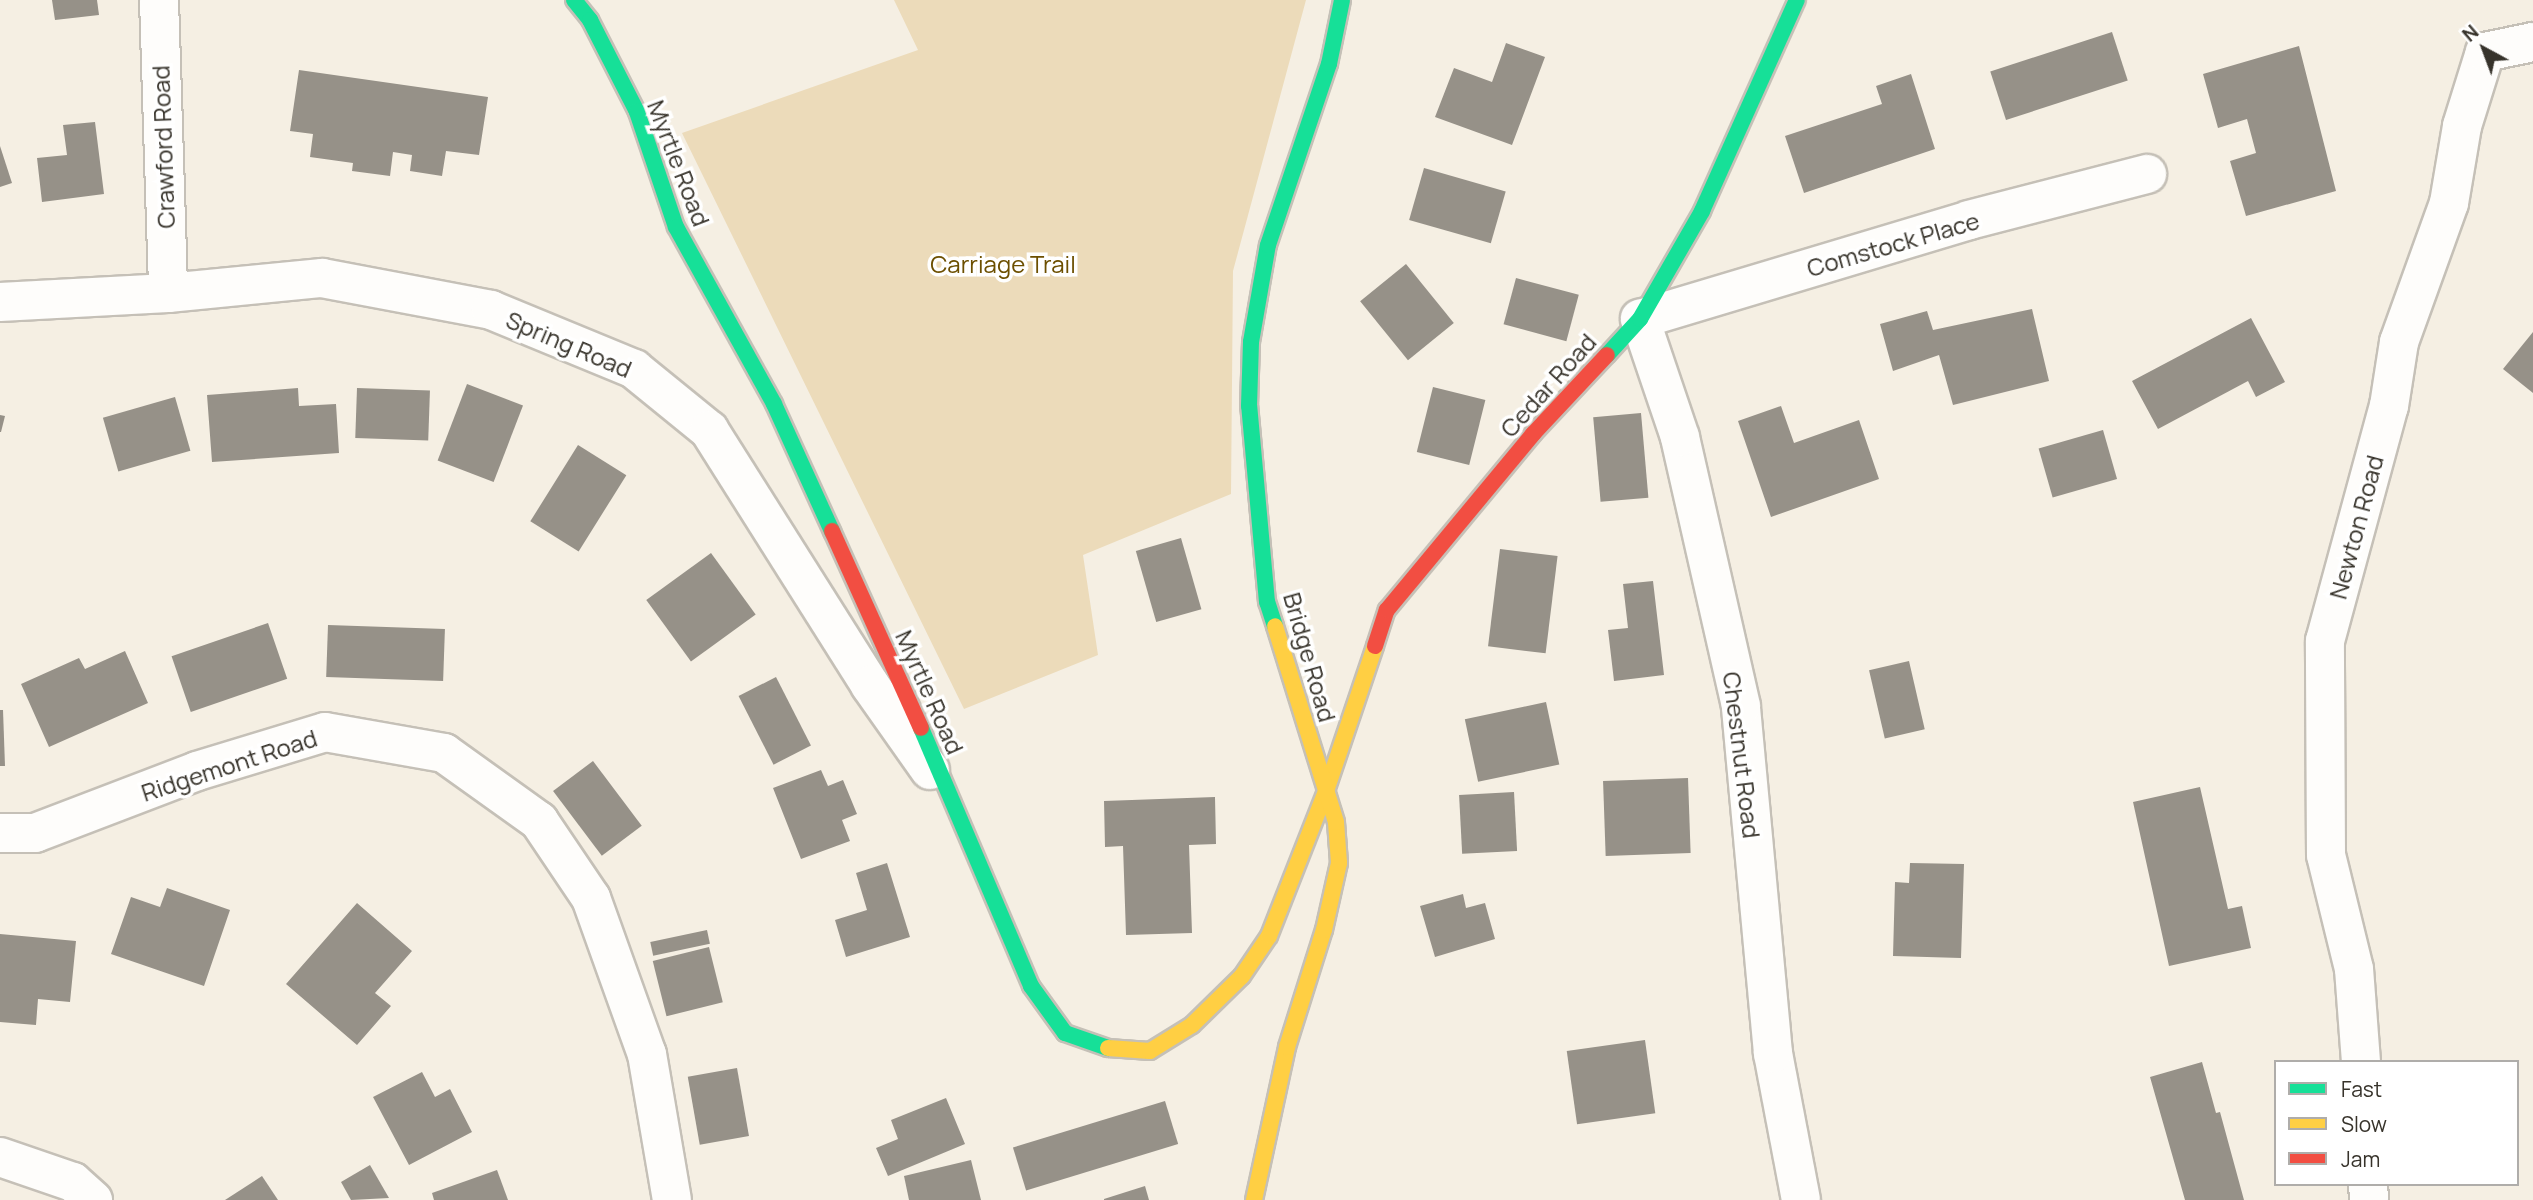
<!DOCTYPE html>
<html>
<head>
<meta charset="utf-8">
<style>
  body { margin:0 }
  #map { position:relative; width:2533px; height:1200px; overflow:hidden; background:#f5efe3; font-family:Manrope,sans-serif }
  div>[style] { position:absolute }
  .green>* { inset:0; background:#ecdbba }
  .building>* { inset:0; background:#969188; transform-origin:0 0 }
  .roads { filter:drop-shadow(2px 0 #c5c0b7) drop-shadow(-2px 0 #c5c0b7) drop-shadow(0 2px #c5c0b7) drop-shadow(0 -2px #c5c0b7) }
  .street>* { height:38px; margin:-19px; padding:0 19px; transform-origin:19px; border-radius:19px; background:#fefdfb }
  .fast>* { height:16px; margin:-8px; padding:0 8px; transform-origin:8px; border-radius:8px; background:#16e098 }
  .slow>* { height:16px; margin:-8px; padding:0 8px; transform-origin:8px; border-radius:8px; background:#ffcf43 }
  .jam>* { height:16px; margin:-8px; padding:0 8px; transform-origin:8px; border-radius:8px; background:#f24e42 }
  span { translate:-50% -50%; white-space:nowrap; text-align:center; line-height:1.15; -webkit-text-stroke:7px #fff; paint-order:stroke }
  .street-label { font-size:24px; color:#37332b }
  .park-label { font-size:24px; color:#6c4f00 }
  .legend { position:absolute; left:2274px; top:1060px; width:245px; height:126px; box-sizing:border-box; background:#fff; border:2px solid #afadaa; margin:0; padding:9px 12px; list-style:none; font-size:21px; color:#37332b }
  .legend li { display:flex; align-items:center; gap:14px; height:35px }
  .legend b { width:35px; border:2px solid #afadaa }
  .north { position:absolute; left:2449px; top:14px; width:70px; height:70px; -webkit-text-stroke:5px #fff; paint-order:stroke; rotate:319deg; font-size:19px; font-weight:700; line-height:28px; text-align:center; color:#37332b }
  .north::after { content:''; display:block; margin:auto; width:24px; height:32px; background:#37332b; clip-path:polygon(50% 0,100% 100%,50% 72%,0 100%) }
</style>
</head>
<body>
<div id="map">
  <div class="green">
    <div style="clip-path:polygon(894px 0,1306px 0,1233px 271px,1231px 494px,1083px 555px,1098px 655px,964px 709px,682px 133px,918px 50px)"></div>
  </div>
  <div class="building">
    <div style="clip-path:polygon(52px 0,97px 0,99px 15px,55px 20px)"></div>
    <div style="left:2112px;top:32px;width:51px;height:128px;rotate:72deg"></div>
    <div style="clip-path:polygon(1506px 43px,1545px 57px,1512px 145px,1435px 117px,1454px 68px,1492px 82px)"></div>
    <div style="clip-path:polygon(2299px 46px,2336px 191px,2246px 216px,2230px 161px,2256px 153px,2247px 119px,2218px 128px,2203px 74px)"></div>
    <div style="clip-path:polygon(299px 70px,488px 97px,479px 155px,446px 151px,442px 176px,410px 171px,412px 155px,393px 152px,390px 176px,352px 171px,353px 163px,310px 157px,313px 134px,290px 131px)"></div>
    <div style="clip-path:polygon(1911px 74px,1935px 149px,1804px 193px,1785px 136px,1882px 104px,1876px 86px)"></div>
    <div style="clip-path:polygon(95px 122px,104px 194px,42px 202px,37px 158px,67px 155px,63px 125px)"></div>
    <div style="clip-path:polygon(0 146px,12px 183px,0 187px)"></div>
    <div style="left:1424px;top:168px;width:85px;height:54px;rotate:16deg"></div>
    <div style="left:1406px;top:264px;width:76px;height:59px;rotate:51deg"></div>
    <div style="left:1516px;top:278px;width:65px;height:48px;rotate:15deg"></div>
    <div style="clip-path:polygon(2032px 309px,2049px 381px,1953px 405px,1939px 355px,1893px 371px,1880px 324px,1927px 311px,1933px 330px)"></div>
    <div style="clip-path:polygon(2251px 318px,2285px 382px,2256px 397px,2248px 381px,2158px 429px,2132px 381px)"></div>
    <div style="clip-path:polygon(2533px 332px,2533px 393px,2503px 369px)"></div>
    <div style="left:467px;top:384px;width:60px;height:82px;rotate:21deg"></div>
    <div style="left:1433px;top:387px;width:54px;height:67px;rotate:14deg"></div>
    <div style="clip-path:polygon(298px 388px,299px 406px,336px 404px,339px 453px,212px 462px,207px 395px)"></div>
    <div style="left:357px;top:388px;width:73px;height:50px;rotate:2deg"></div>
    <div style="left:175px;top:397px;width:56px;height:75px;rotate:74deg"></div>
    <div style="clip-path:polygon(1781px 406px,1794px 443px,1859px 420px,1879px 479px,1771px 517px,1738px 421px)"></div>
    <div style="left:1641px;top:413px;width:85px;height:48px;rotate:85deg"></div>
    <div style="clip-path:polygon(0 415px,5px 416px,1px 432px,0 432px)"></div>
    <div style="left:2103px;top:430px;width:51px;height:67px;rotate:74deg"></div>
    <div style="left:578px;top:445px;width:57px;height:90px;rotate:32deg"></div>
    <div style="left:1181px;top:538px;width:74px;height:47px;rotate:74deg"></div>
    <div style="left:1500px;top:549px;width:58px;height:98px;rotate:7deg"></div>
    <div style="left:711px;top:553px;width:76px;height:80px;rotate:54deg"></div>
    <div style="clip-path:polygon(1653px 581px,1664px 675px,1614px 681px,1608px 630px,1628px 628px,1623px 584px)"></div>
    <div style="left:268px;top:623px;width:59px;height:102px;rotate:71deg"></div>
    <div style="left:328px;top:625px;width:117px;height:52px;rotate:2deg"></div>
    <div style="clip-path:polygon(125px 651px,148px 703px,49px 747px,21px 684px,79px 658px,85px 669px)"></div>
    <div style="left:1909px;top:661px;width:70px;height:41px;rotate:77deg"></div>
    <div style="left:776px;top:677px;width:77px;height:42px;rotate:63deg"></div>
    <div style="left:1546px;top:702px;width:64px;height:83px;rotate:78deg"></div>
    <div style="clip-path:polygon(0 710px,3px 710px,5px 766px,0 766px)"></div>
    <div style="left:593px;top:761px;width:81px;height:50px;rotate:53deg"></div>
    <div style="clip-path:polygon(821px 770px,828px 786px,843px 780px,857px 814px,842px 820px,850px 841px,801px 859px,773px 788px)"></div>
    <div style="left:1688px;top:778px;width:75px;height:85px;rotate:88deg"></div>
    <div style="clip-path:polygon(2200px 787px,2228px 909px,2242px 906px,2251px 948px,2169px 966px,2133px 802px)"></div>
    <div style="left:1514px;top:792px;width:59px;height:55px;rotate:87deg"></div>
    <div style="clip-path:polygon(1215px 797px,1216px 844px,1189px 845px,1192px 933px,1126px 935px,1123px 846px,1105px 847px,1104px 801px)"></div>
    <div style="clip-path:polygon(887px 863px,910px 937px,846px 957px,835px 920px,867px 910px,856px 873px)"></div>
    <div style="clip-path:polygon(1910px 863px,1964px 864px,1961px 958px,1893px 956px,1895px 882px,1909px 883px)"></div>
    <div style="clip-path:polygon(167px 888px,230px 910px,204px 986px,111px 954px,131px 897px,160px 907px)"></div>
    <div style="clip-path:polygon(1463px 894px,1466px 908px,1485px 903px,1495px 939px,1435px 957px,1420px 906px)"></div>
    <div style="clip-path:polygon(357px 903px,412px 951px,375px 993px,391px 1006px,357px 1045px,286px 984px)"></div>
    <div style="left:707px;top:930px;width:14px;height:58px;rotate:78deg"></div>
    <div style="clip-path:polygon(0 934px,76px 941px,70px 1002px,38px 999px,36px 1025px,0 1022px)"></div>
    <div style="left:709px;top:947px;width:57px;height:58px;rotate:76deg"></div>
    <div style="left:1645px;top:1040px;width:74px;height:79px;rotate:82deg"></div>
    <div style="clip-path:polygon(2202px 1062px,2216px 1113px,2220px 1112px,2244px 1200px,2185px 1200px,2150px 1077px)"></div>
    <div style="left:737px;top:1068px;width:69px;height:50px;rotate:80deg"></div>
    <div style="clip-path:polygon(422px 1072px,435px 1097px,450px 1089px,472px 1132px,409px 1165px,373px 1097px)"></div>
    <div style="clip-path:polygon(946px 1098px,965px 1144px,888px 1176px,876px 1148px,898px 1139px,891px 1120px)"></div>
    <div style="left:1165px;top:1101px;width:45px;height:159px;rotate:73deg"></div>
    <div style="clip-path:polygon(971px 1160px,981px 1200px,909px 1200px,904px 1176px)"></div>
    <div style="clip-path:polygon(370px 1165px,389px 1198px,351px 1200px,341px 1182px)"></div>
    <div style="clip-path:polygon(497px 1170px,508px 1200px,434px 1200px,432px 1193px)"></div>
    <div style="clip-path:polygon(262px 1176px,278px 1200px,225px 1200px)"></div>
    <div style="clip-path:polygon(1145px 1186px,1149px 1200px,1104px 1200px,1104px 1199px)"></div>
  </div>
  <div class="roads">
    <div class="street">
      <div style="left:159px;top:0;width:293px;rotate:88.2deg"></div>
      <div style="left:0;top:302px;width:168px;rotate:-3.1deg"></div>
      <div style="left:168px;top:293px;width:155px;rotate:-5.6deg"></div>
      <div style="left:322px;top:278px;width:172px;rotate:10.7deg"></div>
      <div style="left:491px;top:310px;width:155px;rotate:22.4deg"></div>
      <div style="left:634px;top:369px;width:97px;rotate:39.1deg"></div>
      <div style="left:709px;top:430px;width:302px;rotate:57.7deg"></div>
      <div style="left:870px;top:685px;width:104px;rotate:54.8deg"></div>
      <div style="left:0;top:833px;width:35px"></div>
      <div style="left:35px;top:833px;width:173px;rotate:-20.9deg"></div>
      <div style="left:197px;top:771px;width:134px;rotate:-16.9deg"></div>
      <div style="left:325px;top:732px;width:121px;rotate:10deg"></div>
      <div style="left:444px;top:753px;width:117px;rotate:35.6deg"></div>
      <div style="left:539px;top:821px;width:93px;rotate:56deg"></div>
      <div style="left:591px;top:898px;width:166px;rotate:70.3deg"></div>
      <div style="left:647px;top:1054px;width:148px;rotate:80.3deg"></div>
      <div style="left:2361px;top:1062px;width:93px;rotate:-94.3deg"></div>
      <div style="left:2354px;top:969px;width:117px;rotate:-103.8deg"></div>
      <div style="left:2326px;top:855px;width:214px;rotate:-90.3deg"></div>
      <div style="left:2325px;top:641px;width:244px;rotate:-74.8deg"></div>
      <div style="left:2389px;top:406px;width:65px;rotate:-81.1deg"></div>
      <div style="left:2399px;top:342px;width:148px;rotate:-70.2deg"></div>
      <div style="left:2449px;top:203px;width:78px;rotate:-80.4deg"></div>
      <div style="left:2462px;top:126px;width:77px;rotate:-72.7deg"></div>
      <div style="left:2485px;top:52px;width:49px;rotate:-11.8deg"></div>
      <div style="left:0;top:1157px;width:77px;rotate:18.9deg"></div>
      <div style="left:73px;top:1182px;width:27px;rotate:42deg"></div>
      <div style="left:2368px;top:1184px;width:16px;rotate:86deg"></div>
      <div style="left:1801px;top:1200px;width:150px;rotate:-100.8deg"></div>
      <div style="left:1773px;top:1053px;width:348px;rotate:-95.3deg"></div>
      <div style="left:1741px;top:706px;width:276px;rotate:-102.8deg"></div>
      <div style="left:1680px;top:437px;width:125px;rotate:-108.7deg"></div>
      <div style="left:1640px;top:319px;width:344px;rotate:-16.7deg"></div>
      <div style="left:1969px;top:220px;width:184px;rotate:-14.5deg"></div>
    </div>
    <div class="fast">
      <div style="left:574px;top:0;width:26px;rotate:51deg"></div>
      <div style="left:590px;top:20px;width:103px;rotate:62.9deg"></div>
      <div style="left:637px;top:112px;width:121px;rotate:71.3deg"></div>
      <div style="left:676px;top:227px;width:202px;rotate:61deg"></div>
      <div style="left:774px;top:404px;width:140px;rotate:65.5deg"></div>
      <div style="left:1607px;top:355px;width:49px;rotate:-47.5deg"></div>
      <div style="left:1640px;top:319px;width:125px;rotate:-60.1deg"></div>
      <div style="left:1702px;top:211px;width:231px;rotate:-65.8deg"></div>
      <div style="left:1275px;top:626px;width:25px;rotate:-108deg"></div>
      <div style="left:1267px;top:602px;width:197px;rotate:-95.2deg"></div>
      <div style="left:1249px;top:406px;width:64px;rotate:-88.2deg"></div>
      <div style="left:1251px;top:342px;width:98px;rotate:-80.1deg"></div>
      <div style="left:1268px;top:245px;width:191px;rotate:-71.4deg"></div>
      <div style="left:1329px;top:64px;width:65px;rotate:-78.5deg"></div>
      <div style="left:921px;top:728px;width:280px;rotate:66.9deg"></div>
      <div style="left:1031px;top:986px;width:58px;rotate:54.1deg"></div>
      <div style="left:1065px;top:1033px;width:46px;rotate:19.2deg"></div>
    </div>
    <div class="slow">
      <div style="left:1108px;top:1048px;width:42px;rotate:4.1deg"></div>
      <div style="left:1150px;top:1051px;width:49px;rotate:-31.8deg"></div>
      <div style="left:1192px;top:1025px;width:70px;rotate:-44.4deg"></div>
      <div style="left:1242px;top:976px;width:48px;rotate:-56deg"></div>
      <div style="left:1269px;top:936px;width:156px;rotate:-68.5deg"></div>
      <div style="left:1326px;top:791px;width:153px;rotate:-71.3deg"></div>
      <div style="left:1254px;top:1200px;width:157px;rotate:-77.8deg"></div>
      <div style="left:1287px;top:1047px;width:123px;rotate:-72.5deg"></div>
      <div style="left:1324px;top:930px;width:69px;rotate:-77.4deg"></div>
      <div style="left:1339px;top:863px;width:41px;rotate:-94.2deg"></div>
      <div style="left:1336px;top:822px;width:205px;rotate:-107.3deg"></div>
    </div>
    <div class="jam">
      <div style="left:832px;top:531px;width:216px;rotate:65.7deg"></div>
      <div style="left:1375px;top:646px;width:38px;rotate:-72deg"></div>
      <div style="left:1387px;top:610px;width:229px;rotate:-50.3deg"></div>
      <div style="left:1533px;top:434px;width:108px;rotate:-46.9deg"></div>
    </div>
  </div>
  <div class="street-label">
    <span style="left:163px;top:147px;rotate:-92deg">Crawford Road</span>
    <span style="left:679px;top:163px;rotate:69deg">Myrtle Road</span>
    <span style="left:1893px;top:244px;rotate:-16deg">Comstock Place</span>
    <span style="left:569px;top:344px;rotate:23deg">Spring Road</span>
    <span style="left:1548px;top:385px;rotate:-48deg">Cedar Road</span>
    <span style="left:2356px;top:527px;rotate:-75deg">Newton Road</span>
    <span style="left:1310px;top:657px;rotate:74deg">Bridge Road</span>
    <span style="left:930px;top:692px;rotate:66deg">Myrtle Road</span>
    <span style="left:1742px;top:755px;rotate:83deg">Chestnut Road</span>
    <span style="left:229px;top:765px;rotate:-18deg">Ridgemont Road</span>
  </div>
  <div class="park-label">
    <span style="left:1003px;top:264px">Carriage Trail</span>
  </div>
  <ul class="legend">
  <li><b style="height:9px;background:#16e098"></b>Fast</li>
  <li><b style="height:9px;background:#ffcf43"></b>Slow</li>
  <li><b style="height:9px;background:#f24e42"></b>Jam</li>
  </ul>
  <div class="north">N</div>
</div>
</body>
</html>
